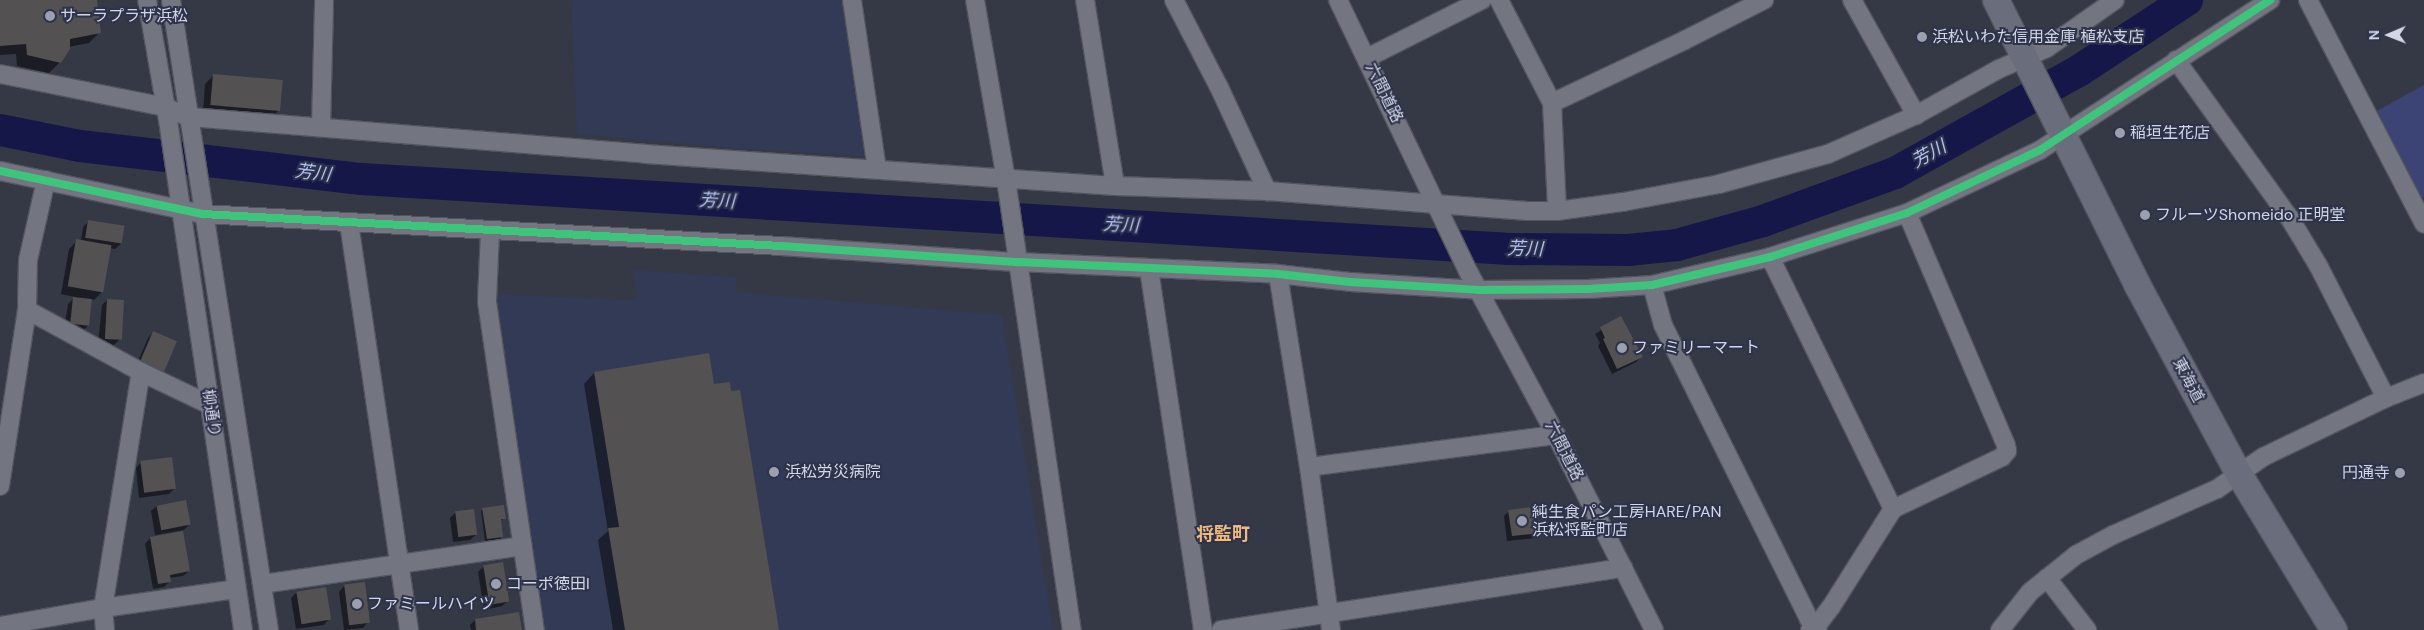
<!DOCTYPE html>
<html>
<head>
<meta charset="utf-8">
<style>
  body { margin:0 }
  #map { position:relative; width:2424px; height:630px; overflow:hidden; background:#353845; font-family:"DM Sans","Noto Sans JP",sans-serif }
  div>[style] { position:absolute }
  .built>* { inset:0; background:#333a56 }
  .green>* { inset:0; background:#3b4474 }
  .shadow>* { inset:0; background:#0007 }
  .river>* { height:32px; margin:-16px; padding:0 16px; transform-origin:16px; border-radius:16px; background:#151749 }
  .building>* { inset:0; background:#545153; transform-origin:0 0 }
  .roads { filter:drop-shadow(1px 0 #52545f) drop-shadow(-1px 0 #52545f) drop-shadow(0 1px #52545f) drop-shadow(0 -1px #52545f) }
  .minor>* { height:18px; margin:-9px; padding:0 9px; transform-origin:9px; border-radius:9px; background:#737681 }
  .highway>* { height:26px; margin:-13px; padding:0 13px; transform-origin:13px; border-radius:13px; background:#6a6e7c }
  .cycleway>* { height:8px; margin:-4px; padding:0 4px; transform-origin:4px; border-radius:4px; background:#40c37c }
  .dots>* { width:14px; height:14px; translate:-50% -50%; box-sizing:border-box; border:2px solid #2e334c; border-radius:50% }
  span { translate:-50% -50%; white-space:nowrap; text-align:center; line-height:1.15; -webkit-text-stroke:4px #2e334c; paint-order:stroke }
  .poi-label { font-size:16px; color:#d2d6e6 }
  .left { translate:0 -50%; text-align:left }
  .right { translate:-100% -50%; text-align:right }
  .street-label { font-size:16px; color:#d2d6e6 }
  .water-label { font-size:18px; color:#b4c1f5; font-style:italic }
  .neighbourhood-label { font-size:18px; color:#f0ba7d; font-weight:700 }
  .north { position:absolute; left:2364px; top:10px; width:50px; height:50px; -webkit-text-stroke:4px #2e334c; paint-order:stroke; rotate:269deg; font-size:14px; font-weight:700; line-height:20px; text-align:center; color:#d2d6e6 }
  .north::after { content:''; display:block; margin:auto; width:18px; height:22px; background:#d2d6e6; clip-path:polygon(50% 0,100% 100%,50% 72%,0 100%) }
</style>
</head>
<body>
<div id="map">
  <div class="built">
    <div style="clip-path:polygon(571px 0,848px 0,864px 156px,745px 149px,577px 134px)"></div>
    <div style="clip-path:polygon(633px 270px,735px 277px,737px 292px,1002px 315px,1053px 630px,544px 630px,493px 294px,637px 300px)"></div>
  </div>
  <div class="green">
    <div style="clip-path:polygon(2424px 85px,2424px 197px,2418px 200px,2375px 112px)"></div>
  </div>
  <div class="shadow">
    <div style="clip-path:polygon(0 0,96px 0,100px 32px,89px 43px,68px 47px,60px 62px,49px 73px,17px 66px,16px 54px,0 55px)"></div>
    <div style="clip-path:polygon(213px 76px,279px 110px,271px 118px,203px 113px,205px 84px)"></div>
    <div style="clip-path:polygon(89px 221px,124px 227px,121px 244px,115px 249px,109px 248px,102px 292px,94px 300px,91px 299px,88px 326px,82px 331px,64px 329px,68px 304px,75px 297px,61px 294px,69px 249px,77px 241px,81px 241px,83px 227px)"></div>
    <div style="clip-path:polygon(107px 300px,119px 340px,114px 345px,98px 344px,102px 305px)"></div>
    <div style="clip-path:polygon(1621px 318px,1641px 357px,1636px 362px,1612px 374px,1598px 346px,1600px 343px,1595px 334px)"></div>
    <div style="clip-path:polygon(153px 332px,157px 378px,135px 368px,148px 338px)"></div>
    <div style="clip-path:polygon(594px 373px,713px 386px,778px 630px,613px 630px,598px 540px,608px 531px,584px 384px)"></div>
    <div style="clip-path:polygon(141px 462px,174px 489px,169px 494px,139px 498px,136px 468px)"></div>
    <div style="clip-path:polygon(157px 506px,189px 525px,184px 530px,155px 535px,151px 511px)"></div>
    <div style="clip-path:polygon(483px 509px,504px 518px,500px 521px,502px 536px,500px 539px,485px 541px,481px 511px)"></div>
    <div style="clip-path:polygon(1509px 511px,1534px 523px,1540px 532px,1535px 538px,1507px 541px,1504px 516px)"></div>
    <div style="clip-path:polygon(455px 513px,476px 535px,470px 540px,453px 542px,450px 518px)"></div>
    <div style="clip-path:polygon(150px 538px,189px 571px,183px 576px,169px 578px,170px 581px,164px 587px,153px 589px,145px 544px)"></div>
    <div style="clip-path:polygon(483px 567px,508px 601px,502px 606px,484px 610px,478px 572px)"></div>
    <div style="clip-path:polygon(344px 586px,368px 622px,363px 628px,344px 630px,339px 592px)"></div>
    <div style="clip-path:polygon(297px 592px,329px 619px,324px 625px,296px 629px,291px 598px)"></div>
    <div style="clip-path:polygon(475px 620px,520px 630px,471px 630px,470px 625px)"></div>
  </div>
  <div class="river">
    <div style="left:0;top:130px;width:82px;rotate:11.3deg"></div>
    <div style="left:80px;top:146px;width:283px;rotate:6.7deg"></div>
    <div style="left:361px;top:179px;width:1151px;rotate:3.49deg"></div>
    <div style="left:1510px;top:249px;width:118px;rotate:0.5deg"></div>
    <div style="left:1628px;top:250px;width:49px;rotate:-5.8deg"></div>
    <div style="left:1677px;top:245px;width:89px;rotate:-15.6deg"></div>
    <div style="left:1763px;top:221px;width:140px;rotate:-20deg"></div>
    <div style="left:1895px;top:173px;width:212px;rotate:-29.1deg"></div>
    <div style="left:2080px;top:70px;width:128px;rotate:-33.2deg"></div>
  </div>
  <div class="building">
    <div style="clip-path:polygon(0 0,97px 0,101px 33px,70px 39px,70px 49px,61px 63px,27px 55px,26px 44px,0 46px)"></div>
    <div style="left:213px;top:74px;width:70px;height:31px;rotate:5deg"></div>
    <div style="left:88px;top:220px;width:37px;height:18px;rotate:9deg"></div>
    <div style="left:76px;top:239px;width:36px;height:48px;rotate:10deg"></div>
    <div style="left:73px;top:297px;width:19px;height:27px;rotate:6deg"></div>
    <div style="left:107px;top:299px;width:17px;height:40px;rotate:3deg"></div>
    <div style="clip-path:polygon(1621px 316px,1643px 357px,1617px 369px,1603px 339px,1605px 338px,1600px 327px)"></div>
    <div style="left:153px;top:331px;width:26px;height:35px;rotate:23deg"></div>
    <div style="clip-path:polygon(709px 353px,714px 384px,730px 382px,731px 391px,740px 390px,779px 630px,625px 630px,608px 528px,619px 527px,594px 372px)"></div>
    <div style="left:172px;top:457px;width:32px;height:32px;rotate:83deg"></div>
    <div style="left:186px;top:500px;width:25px;height:30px;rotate:79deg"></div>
    <div style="clip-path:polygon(504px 505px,506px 519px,501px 519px,503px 537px,487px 539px,482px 508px)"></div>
    <div style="clip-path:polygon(1533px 507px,1535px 522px,1540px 520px,1542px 533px,1512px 536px,1508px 510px)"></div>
    <div style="left:474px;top:509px;width:26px;height:19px;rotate:83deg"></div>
    <div style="clip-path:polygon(183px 531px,190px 571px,170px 575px,171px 582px,158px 584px,150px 537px)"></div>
    <div style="left:503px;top:562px;width:40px;height:20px;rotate:81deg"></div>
    <div style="left:365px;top:582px;width:41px;height:21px;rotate:83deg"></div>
    <div style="left:326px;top:587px;width:33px;height:30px;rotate:81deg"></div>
    <div style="clip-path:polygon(519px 612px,522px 630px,476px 630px,475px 619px)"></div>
  </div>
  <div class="roads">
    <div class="minor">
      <div style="left:147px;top:0;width:122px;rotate:80.1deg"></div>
      <div style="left:168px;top:120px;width:515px;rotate:81.63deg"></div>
      <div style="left:171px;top:0;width:638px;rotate:81.16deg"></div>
      <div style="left:852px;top:0;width:171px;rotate:81.6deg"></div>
      <div style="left:975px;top:0;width:189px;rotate:80.2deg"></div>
      <div style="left:1007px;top:186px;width:449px;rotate:81.7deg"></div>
      <div style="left:1085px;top:0;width:188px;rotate:80.8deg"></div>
      <div style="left:1174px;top:0;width:98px;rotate:62.7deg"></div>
      <div style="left:1219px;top:87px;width:115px;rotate:65.2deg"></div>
      <div style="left:1338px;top:0;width:303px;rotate:64.4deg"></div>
      <div style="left:1469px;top:273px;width:184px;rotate:61.8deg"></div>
      <div style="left:1556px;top:435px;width:218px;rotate:63.3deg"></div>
      <div style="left:1499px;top:0;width:116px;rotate:62.8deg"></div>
      <div style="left:1552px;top:103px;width:108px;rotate:87.3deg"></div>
      <div style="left:1852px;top:0;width:132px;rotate:60.9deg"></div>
      <div style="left:2308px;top:0;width:252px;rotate:62.6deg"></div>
      <div style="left:1367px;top:58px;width:129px;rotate:-26.8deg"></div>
      <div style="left:2176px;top:60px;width:193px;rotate:54.3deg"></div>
      <div style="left:2289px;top:217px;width:58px;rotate:59deg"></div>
      <div style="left:2319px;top:267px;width:147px;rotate:62.9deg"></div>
      <div style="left:0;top:74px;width:168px;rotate:11.3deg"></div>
      <div style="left:165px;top:107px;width:26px;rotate:23deg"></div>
      <div style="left:189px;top:117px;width:457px;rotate:4.6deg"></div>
      <div style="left:645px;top:154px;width:471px;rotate:3.9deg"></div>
      <div style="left:1115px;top:186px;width:152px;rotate:1.9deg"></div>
      <div style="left:1267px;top:191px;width:261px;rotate:4.4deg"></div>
      <div style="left:1527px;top:211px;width:30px"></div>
      <div style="left:1557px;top:211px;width:67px;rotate:-7.8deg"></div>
      <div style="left:1623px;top:202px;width:98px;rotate:-10.6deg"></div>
      <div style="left:1719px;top:184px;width:113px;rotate:-15.4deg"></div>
      <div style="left:1828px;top:154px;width:96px;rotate:-23.9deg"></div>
      <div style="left:1916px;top:115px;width:95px;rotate:-29deg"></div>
      <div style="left:1999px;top:69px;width:52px;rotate:-23.6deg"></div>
      <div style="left:2047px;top:48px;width:83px;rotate:-35.2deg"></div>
      <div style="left:1552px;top:103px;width:147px;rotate:-25.3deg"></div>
      <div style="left:1685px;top:40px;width:89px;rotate:-26.9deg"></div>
      <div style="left:321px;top:127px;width:127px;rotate:-88.6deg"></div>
      <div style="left:0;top:171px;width:208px;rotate:12deg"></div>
      <div style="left:203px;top:214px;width:579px;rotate:3.17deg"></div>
      <div style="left:781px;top:246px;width:238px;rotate:3.9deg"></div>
      <div style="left:1018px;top:262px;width:260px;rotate:2.6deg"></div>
      <div style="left:1278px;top:274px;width:72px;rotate:6.3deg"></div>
      <div style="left:1350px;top:282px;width:129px;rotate:3.5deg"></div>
      <div style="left:1479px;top:290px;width:109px;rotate:-0.5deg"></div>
      <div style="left:1588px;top:289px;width:64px;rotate:-3.6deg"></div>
      <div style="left:1652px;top:285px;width:121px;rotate:-13.3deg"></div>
      <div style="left:1770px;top:257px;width:144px;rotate:-17.8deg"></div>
      <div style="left:1907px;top:213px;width:147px;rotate:-25.3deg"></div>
      <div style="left:2040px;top:150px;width:275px;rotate:-33.1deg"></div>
      <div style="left:349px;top:223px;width:411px;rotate:81.6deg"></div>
      <div style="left:490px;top:232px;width:70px;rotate:92.5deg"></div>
      <div style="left:487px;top:302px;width:331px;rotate:81.7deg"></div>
      <div style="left:1770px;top:257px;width:280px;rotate:64deg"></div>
      <div style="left:1149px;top:269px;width:365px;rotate:81.5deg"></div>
      <div style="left:1278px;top:274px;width:195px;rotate:80.9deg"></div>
      <div style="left:1309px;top:467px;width:164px;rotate:82.3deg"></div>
      <div style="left:1652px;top:285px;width:41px;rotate:74.6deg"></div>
      <div style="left:1663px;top:325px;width:328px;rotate:63.6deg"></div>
      <div style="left:1809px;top:619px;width:14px;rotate:51deg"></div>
      <div style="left:27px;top:310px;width:130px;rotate:28.5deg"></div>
      <div style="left:1309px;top:467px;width:249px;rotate:-7.4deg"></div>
      <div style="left:0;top:486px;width:178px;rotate:-81.3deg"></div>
      <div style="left:27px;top:310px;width:50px;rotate:-88.9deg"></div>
      <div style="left:28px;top:260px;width:82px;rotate:-77.3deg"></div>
      <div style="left:2047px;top:578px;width:66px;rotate:52.4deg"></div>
      <div style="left:262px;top:584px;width:263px;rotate:-8.3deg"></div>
      <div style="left:0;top:626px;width:105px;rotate:-9.9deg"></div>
      <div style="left:103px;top:608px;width:134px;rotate:-8.1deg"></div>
      <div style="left:105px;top:630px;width:22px;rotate:-95deg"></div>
      <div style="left:103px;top:608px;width:239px;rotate:-80.9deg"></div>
      <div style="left:141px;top:372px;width:76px;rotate:25.6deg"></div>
      <div style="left:1221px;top:630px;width:407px;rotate:-8.8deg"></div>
      <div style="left:1810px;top:630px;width:5px;rotate:-22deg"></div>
      <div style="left:1815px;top:628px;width:26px;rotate:-53deg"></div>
      <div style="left:1831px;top:607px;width:116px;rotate:-57.7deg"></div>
      <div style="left:1893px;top:509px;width:121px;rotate:-25.5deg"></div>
      <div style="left:2002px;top:457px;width:8px;rotate:-50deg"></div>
      <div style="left:2007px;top:451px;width:6px;rotate:-99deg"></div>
      <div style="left:2006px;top:445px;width:252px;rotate:-113.1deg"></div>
      <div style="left:2000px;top:630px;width:48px;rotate:-51.7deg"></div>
      <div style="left:2030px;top:592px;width:59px;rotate:-38.8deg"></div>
      <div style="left:2076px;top:555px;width:42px;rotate:-28.4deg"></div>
      <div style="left:2113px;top:535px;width:114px;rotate:-23.9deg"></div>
      <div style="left:2217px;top:489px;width:56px;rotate:-34.8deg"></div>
      <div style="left:2263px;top:457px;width:136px;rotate:-25.6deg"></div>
      <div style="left:2386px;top:398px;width:41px;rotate:-21.5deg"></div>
    </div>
    <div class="highway">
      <div style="left:1996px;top:0;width:319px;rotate:63.6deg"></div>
      <div style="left:2138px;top:286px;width:213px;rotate:61.8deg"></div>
      <div style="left:2239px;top:474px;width:183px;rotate:58.7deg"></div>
    </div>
  </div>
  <div class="cycleway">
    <div style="left:0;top:171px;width:208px;rotate:12deg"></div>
    <div style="left:203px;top:214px;width:579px;rotate:3.17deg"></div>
    <div style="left:781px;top:246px;width:238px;rotate:3.9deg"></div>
    <div style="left:1018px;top:262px;width:260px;rotate:2.6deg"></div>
    <div style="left:1278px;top:274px;width:72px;rotate:6.3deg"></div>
    <div style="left:1350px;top:282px;width:129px;rotate:3.5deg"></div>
    <div style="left:1479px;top:290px;width:109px;rotate:-0.5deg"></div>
    <div style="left:1588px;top:289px;width:64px;rotate:-3.6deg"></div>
    <div style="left:1652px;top:285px;width:121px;rotate:-13.3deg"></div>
    <div style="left:1770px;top:257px;width:144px;rotate:-17.8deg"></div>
    <div style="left:1907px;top:213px;width:147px;rotate:-25.3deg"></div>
    <div style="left:2040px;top:150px;width:275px;rotate:-33.1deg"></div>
  </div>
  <div class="dots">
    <div style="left:50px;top:16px;background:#9b9fae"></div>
    <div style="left:1922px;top:37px;background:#9b9fae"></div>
    <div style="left:2120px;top:133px;background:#9b9fae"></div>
    <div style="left:2145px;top:215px;background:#9b9fae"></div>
    <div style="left:1622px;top:348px;background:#9b9fae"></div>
    <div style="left:774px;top:472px;background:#9b9fae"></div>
    <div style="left:2400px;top:473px;background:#9b9fae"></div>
    <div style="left:1522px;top:521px;background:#9b9fae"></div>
    <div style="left:496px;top:584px;background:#9b9fae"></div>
    <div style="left:357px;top:604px;background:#9b9fae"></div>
  </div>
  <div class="poi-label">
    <span class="left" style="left:60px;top:16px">サーラプラザ浜松</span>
    <span class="left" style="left:1932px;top:37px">浜松いわた信用金庫 植松支店</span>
    <span class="left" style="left:2130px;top:133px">稲垣生花店</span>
    <span class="left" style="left:2155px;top:215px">フルーツShomeido 正明堂</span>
    <span class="left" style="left:1632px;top:348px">ファミリーマート</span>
    <span class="left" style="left:785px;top:472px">浜松労災病院</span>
    <span class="right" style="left:2390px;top:473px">円通寺</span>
    <span class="left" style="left:1532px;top:521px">純生食パン工房HARE/PAN<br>浜松将監町店</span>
    <span class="left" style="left:506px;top:584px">コーポ徳田I</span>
    <span class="left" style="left:367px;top:604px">ファミールハイツ</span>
  </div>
  <div class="street-label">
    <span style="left:1384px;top:93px;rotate:64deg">六間道路</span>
    <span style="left:2188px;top:380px;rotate:62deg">東海道</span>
    <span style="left:211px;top:413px;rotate:82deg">柳通り</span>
    <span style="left:1564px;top:451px;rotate:63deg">六間道路</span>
  </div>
  <div class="water-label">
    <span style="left:1929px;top:154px;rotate:-29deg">芳川</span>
    <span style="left:313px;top:173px;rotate:7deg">芳川</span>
    <span style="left:717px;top:201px;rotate:3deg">芳川</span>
    <span style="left:1121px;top:225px;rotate:3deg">芳川</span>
    <span style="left:1525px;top:249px;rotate:1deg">芳川</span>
  </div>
  <div class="neighbourhood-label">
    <span style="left:1223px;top:534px">将監町</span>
  </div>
  <div class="north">N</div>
</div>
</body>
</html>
